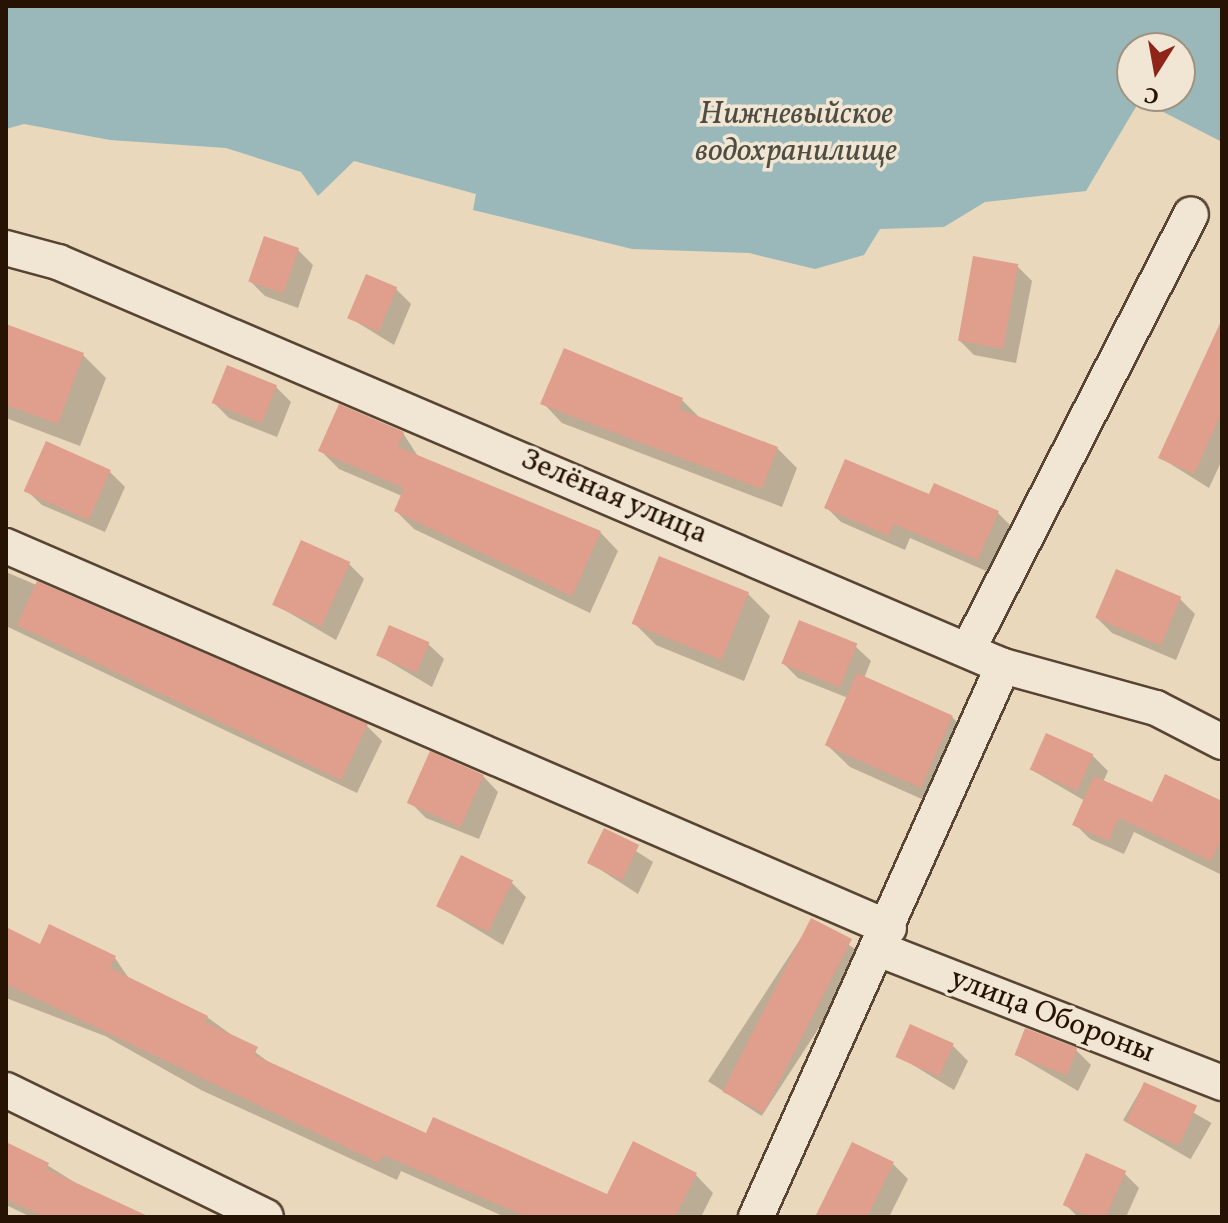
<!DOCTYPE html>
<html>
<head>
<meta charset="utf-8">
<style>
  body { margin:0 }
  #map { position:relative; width:1228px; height:1223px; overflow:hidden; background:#ead8bc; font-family:Vollkorn,serif }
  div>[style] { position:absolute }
  .water>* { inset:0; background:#9ab8b9 }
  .shadow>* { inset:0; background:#0003; transform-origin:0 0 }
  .building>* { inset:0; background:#e09e8c; transform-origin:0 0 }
  .roads { filter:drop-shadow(2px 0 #584432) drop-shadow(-2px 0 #584432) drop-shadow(0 2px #584432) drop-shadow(0 -2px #584432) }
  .minor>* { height:34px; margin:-17px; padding:0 17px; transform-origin:17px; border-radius:17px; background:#f1e6d3 }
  span { translate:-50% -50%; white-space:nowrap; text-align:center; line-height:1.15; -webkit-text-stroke:7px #f1e6d3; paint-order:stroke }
  .street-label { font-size:30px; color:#271304 }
  .water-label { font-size:32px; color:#4f4d43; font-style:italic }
  .frame { position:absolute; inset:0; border:8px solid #271304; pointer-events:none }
  .north { position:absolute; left:1116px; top:32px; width:80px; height:80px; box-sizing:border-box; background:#f1e6d3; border:2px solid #a09280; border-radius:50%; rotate:191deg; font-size:22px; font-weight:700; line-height:32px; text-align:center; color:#271304 }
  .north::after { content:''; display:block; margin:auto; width:28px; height:36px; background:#8f2418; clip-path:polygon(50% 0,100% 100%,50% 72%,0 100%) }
</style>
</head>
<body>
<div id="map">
  <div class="water">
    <div style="clip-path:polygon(evenodd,6px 6px,1222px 6px,1222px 142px,1140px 100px,1086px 191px,985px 202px,944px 227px,880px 229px,864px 255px,815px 269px,749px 253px,632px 249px,473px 210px,476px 194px,354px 161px,318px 196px,301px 172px,226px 148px,110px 140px,24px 124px,6px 129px,6px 6px,1132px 48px,1180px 48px,1180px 96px,1132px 96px,1132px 48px)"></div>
  </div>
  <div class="shadow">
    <div style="clip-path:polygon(298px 250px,313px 265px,298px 308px,265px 296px,250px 281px)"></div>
    <div style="clip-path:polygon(1017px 266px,1032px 281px,1016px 363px,974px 355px,959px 340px)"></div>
    <div style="clip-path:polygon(396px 289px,411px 304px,394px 345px,350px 318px)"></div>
    <div style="clip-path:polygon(6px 326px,83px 355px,106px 378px,80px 446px,6px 418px)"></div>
    <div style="clip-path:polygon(1222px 362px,1222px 460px,1209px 488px,1161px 458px)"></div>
    <div style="clip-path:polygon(276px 387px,291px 402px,277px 437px,229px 418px,214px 403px)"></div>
    <div style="clip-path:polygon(682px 400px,701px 419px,777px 448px,797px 468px,782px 507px,562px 423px,543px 403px)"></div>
    <div style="clip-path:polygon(403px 433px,419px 458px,600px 532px,618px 551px,590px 613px,414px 529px,396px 511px,402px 496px,339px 469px,321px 451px)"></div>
    <div style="clip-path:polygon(110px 472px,125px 487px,105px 532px,42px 505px,26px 490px)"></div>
    <div style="clip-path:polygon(930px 497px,998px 513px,1013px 528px,993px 574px,910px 538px,905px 550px,841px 522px,826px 507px)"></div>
    <div style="clip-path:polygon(349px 564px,364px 579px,336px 640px,274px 604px)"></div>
    <div style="clip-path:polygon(6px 572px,367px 726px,382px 741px,357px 793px,6px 626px)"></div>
    <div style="clip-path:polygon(748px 594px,770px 616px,744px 681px,656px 645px,634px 623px)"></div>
    <div style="clip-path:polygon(1180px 599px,1195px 614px,1176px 660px,1112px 633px,1097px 618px)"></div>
    <div style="clip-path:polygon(428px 644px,444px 659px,432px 687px,378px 655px)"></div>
    <div style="clip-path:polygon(855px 646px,871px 661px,864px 678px,952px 717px,975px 740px,944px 809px,850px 767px,827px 745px,848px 698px,798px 678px,783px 663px)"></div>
    <div style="clip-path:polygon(1093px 756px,1108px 771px,1103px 782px,1153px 804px,1222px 805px,1222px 875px,1134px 832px,1124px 854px,1090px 839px,1075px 824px,1085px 801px,1032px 770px)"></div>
    <div style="clip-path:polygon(483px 776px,498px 792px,479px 839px,426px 818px,411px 803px)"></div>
    <div style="clip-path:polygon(605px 831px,653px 862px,638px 894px,590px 863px)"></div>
    <div style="clip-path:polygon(511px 882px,526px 897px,503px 945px,438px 906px)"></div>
    <div style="left:812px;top:921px;width:64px;height:191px;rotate:33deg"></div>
    <div style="clip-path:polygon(6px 930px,41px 946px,115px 958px,130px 980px,207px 1017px,274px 1066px,427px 1135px,608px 1197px,696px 1175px,713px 1193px,701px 1217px,505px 1217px,401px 1171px,397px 1180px,201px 1090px,105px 1036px,6px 998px)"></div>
    <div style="clip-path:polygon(953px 1046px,968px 1061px,954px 1090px,898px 1056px)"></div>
    <div style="clip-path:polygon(1076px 1050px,1091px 1065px,1078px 1091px,1015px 1054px)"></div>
    <div style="left:1144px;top:1084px;width:78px;height:42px;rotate:30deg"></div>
    <div style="clip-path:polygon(6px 1143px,47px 1165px,130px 1217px,31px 1217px,6px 1205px)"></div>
    <div style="clip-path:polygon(893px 1164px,908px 1179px,889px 1217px,817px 1217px)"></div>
    <div style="clip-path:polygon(1124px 1173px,1139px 1188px,1126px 1217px,1078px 1217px,1065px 1204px)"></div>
  </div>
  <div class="building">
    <div style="left:264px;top:236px;width:37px;height:48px;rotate:19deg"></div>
    <div style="left:973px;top:256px;width:46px;height:86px;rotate:10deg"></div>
    <div style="left:366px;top:274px;width:34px;height:48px;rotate:23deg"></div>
    <div style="clip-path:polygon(1222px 319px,1222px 412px,1194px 474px,1158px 458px)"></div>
    <div style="clip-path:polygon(6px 324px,84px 353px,58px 424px,6px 405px)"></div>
    <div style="clip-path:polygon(564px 348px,683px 398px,679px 409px,778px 447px,762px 489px,540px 404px)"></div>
    <div style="left:227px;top:365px;width:54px;height:41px;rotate:22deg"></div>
    <div style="clip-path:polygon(339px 404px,404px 432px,398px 447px,601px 531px,572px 596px,394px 511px,404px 488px,318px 451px)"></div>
    <div style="left:46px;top:441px;width:71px;height:55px;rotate:24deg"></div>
    <div style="clip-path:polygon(845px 459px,929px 494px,934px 483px,999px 511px,978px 560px,894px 524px,889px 536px,824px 508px)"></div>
    <div style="left:301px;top:540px;width:54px;height:71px;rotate:24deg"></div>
    <div style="left:659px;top:556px;width:97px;height:73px;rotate:22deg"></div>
    <div style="left:1116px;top:569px;width:71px;height:53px;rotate:23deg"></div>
    <div style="clip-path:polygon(37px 581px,368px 724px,341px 780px,17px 625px)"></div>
    <div style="left:799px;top:620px;width:63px;height:47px;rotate:22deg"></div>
    <div style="left:389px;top:625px;width:44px;height:33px;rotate:23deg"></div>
    <div style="left:857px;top:673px;width:105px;height:79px;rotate:24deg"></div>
    <div style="left:1046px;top:733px;width:52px;height:40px;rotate:24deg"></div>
    <div style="left:430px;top:751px;width:59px;height:57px;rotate:24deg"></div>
    <div style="clip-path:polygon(1165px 774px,1222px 801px,1222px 838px,1211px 861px,1119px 818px,1109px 841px,1072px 825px,1094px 776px,1152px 802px)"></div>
    <div style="left:604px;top:828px;width:39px;height:39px;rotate:26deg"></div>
    <div style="left:461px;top:855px;width:58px;height:57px;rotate:26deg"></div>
    <div style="left:811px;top:918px;width:46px;height:195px;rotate:27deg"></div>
    <div style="clip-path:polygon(49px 924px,116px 956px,110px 968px,208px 1016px,205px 1022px,258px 1047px,254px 1055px,426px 1133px,433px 1117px,607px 1194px,633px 1141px,697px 1173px,675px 1217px,527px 1217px,383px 1155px,379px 1163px,6px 984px,6px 927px,40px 944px)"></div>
    <div style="left:910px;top:1024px;width:48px;height:36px;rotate:24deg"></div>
    <div style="left:1025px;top:1028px;width:56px;height:29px;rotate:21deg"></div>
    <div style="left:1144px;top:1082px;width:58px;height:44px;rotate:24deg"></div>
    <div style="clip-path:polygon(6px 1142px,49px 1163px,46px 1169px,150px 1217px,44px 1217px,6px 1199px)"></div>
    <div style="clip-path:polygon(852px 1142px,894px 1162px,867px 1217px,815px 1217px)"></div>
    <div style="left:1086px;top:1153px;width:44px;height:57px;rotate:24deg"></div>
  </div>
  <div class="roads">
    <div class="minor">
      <div style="left:6px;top:248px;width:54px;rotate:15.1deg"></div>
      <div style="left:58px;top:262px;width:1028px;rotate:23.15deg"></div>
      <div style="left:1003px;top:666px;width:159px;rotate:15.4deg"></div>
      <div style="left:1156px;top:708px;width:74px;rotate:27.3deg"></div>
      <div style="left:6px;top:546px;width:962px;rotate:23.39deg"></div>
      <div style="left:969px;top:648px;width:487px;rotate:-62.9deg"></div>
      <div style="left:881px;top:950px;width:366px;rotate:21.3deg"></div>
      <div style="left:6px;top:1090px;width:289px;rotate:26deg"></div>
      <div style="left:756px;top:1217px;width:604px;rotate:-65.85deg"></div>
    </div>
  </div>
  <div class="street-label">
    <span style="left:614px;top:497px;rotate:23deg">Зелёная улица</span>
    <span style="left:1052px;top:1016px;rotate:21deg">улица Обороны</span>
  </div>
  <div class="water-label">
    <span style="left:796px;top:134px">Нижневыйское<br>водохранилище</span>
  </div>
  <div class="frame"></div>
  <div class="north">С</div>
</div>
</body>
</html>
